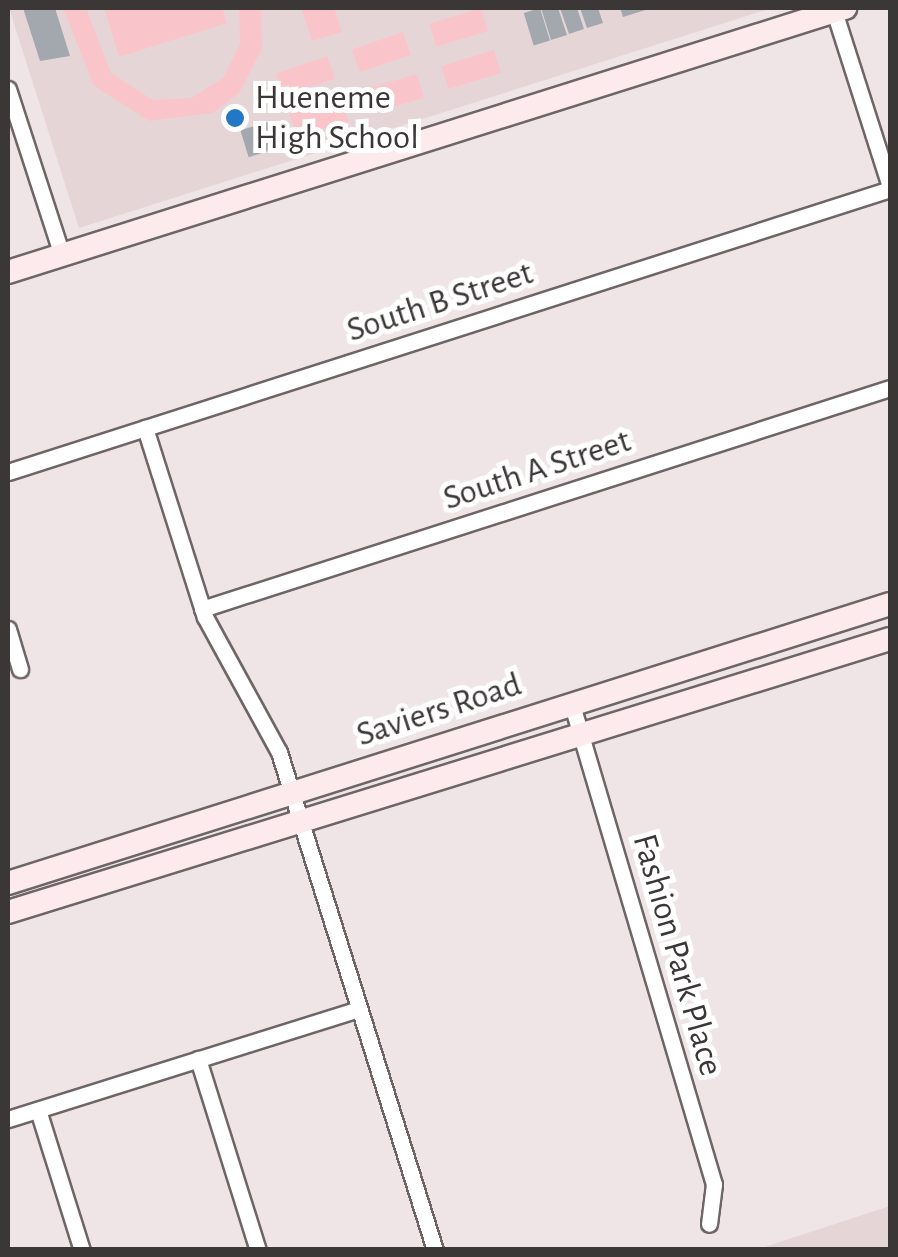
<!DOCTYPE html>
<html>
<head>
<meta charset="utf-8">
<style>
  body { margin:0 }
  #map { position:relative; width:898px; height:1257px; overflow:hidden; background:#efe5e6; font-family:"Alegreya Sans",sans-serif }
  div>[style] { position:absolute }
  .built>* { inset:0; background:#e6d5d6 }
  .green>* { inset:0; background:#fac5ca; transform-origin:0 0 }
  .building>* { inset:0; background:#a3a8ae; transform-origin:0 0 }
  .roads { filter:drop-shadow(2px 0 #6e6666) drop-shadow(-2px 0 #6e6666) drop-shadow(0 2px #6e6666) drop-shadow(0 -2px #6e6666) }
  .street>* { height:15px; margin:-7.5px; padding:0 7.5px; transform-origin:7.5px; border-radius:7.5px; background:#fff }
  .secondary>* { height:22px; margin:-11px; padding:0 11px; transform-origin:11px; border-radius:11px; background:#fdeaec }
  .dots>* { width:28px; height:28px; translate:-50% -50%; box-sizing:border-box; border:5px solid #fff; border-radius:50% }
  span { translate:-50% -50%; white-space:nowrap; text-align:center; line-height:1.15; -webkit-text-stroke:10px #fff; paint-order:stroke }
  .poi-label { font-size:35px; color:#3b3737 }
  .left { translate:0 -50%; text-align:left }
  .street-label { font-size:35px; color:#3b3737 }
  .frame { position:absolute; inset:0; border:10px solid #3b3737; pointer-events:none }
</style>
</head>
<body>
<div id="map">
  <div class="built">
    <div style="clip-path:polygon(9px 8px,772px 8px,79px 228px)"></div>
    <div style="clip-path:polygon(890px 1206px,890px 1249px,758px 1249px)"></div>
  </div>
  <div class="green">
    <div style="clip-path:polygon(63px 8px,86px 8px,111px 73px,153px 100px,191px 98px,223px 78px,240px 44px,239px 8px,261px 8px,262px 49px,239px 93px,213px 113px,149px 121px,94px 86px)"></div>
    <div style="clip-path:polygon(104px 8px,222px 8px,227px 23px,119px 57px)"></div>
    <div style="clip-path:polygon(301px 8px,334px 8px,342px 32px,312px 41px)"></div>
    <div style="left:481px;top:8px;width:24px;height:54px;rotate:73deg"></div>
    <div style="left:403px;top:32px;width:24px;height:54px;rotate:71deg"></div>
    <div style="left:494px;top:50px;width:24px;height:55px;rotate:73deg"></div>
    <div style="left:327px;top:56px;width:24px;height:54px;rotate:71deg"></div>
    <div style="left:417px;top:74px;width:25px;height:54px;rotate:74deg"></div>
    <div style="left:341px;top:98px;width:24px;height:54px;rotate:73deg"></div>
  </div>
  <div class="building">
    <div style="clip-path:polygon(23px 8px,55px 8px,70px 56px,40px 61px)"></div>
    <div style="left:540px;top:8px;width:34px;height:17px;rotate:73deg"></div>
    <div style="clip-path:polygon(541px 8px,558px 8px,567px 35px,551px 40px)"></div>
    <div style="clip-path:polygon(560px 8px,577px 8px,584px 29px,569px 34px)"></div>
    <div style="clip-path:polygon(580px 8px,598px 8px,603px 23px,587px 28px)"></div>
    <div style="clip-path:polygon(620px 8px,652px 8px,623px 17px)"></div>
    <div style="left:271px;top:121px;width:28px;height:32px;rotate:73deg"></div>
  </div>
  <div class="roads">
    <div class="street">
      <div style="left:834px;top:11px;width:185px;rotate:72.3deg"></div>
      <div style="left:8px;top:89px;width:175px;rotate:72deg"></div>
      <div style="left:145px;top:428px;width:198px;rotate:72.4deg"></div>
      <div style="left:205px;top:617px;width:154px;rotate:61.3deg"></div>
      <div style="left:279px;top:752px;width:522px;rotate:72.61deg"></div>
      <div style="left:8px;top:472px;width:926px;rotate:-17.79deg"></div>
      <div style="left:202px;top:609px;width:723px;rotate:-17.81deg"></div>
      <div style="left:8px;top:629px;width:42px;rotate:73.3deg"></div>
      <div style="left:572px;top:705px;width:500px;rotate:73.5deg"></div>
      <div style="left:714px;top:1184px;width:40px;rotate:97.1deg"></div>
      <div style="left:198px;top:1059px;width:200px;rotate:72.6deg"></div>
      <div style="left:38px;top:1110px;width:147px;rotate:72.6deg"></div>
      <div style="left:8px;top:1119px;width:368px;rotate:-17.4deg"></div>
    </div>
    <div class="secondary">
      <div style="left:8px;top:272px;width:878px;rotate:-17.51deg"></div>
      <div style="left:8px;top:883px;width:925px;rotate:-17.55deg"></div>
      <div style="left:8px;top:912px;width:923px;rotate:-17.2deg"></div>
    </div>
  </div>
  <div class="dots">
    <div style="left:235px;top:118px;background:#2378c6"></div>
  </div>
  <div class="poi-label">
    <span class="left" style="left:255px;top:118px">Hueneme<br>High School</span>
  </div>
  <div class="street-label">
    <span style="left:440px;top:302px;rotate:-18deg">South B Street</span>
    <span style="left:537px;top:470px;rotate:-18deg">South A Street</span>
    <span style="left:439px;top:710px;rotate:-18deg">Saviers Road</span>
    <span style="left:677px;top:955px;rotate:74deg">Fashion Park Place</span>
  </div>
  <div class="frame"></div>
</div>
</body>
</html>
